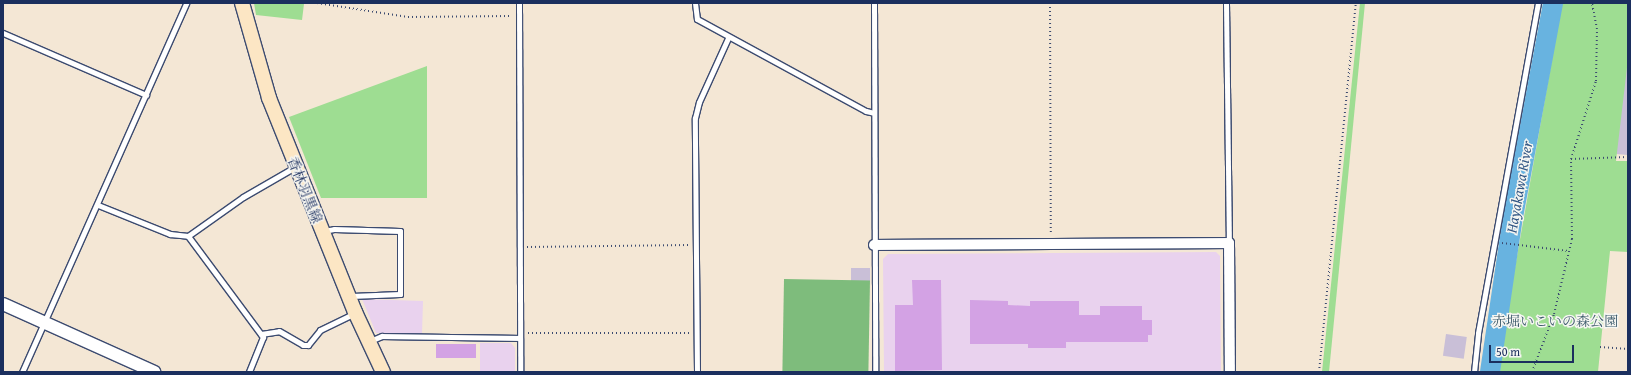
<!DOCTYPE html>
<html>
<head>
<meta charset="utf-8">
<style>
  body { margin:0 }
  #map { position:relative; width:1631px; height:375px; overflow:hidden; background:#f4e7d5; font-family:"Gentium Book Plus","Noto Serif JP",serif }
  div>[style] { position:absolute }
  .built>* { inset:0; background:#e9d2ee }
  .industrial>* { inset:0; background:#c9bfd7; transform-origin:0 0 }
  .green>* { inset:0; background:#9edd92 }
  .forest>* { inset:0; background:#7ebc7c; transform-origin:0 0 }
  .river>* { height:20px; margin:-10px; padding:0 10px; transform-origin:10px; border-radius:10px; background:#68b3e0 }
  .building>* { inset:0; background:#d3a2e4; transform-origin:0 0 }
  .path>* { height:2px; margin-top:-1px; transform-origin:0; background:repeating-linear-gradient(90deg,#3c4b70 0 1px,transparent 0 4px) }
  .roads { filter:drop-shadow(1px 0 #3c4b70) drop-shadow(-1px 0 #3c4b70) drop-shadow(0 1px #3c4b70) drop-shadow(0 -1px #3c4b70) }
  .service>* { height:5px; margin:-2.5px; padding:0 2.5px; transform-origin:2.5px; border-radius:2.5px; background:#fff }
  .minor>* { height:10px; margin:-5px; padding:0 5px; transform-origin:5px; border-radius:5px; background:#fff }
  .tertiary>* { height:12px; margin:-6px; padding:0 6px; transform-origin:6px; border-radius:6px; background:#fff }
  .secondary>* { height:14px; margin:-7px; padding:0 7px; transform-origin:7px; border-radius:7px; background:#fce6c4 }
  span { translate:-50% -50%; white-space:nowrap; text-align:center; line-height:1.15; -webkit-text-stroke:3px #f6f6f2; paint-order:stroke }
  .street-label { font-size:14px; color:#1b2f5e }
  .park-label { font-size:14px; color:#3c5a6b }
  .water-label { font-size:15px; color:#325785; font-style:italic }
  .frame { position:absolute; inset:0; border:4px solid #1b2f5e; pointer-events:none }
  .scale { position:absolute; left:1489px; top:345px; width:85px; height:18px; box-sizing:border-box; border:2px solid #1b2f5e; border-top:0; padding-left:5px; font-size:12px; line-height:14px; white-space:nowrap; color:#1b2f5e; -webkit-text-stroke:3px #f6f6f2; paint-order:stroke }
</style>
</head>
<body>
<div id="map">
  <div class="built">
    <div style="clip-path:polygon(1216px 252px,1220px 256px,1221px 372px,884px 372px,883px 259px,888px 254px)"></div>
    <div style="clip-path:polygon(362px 299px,423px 301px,422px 334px,376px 333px)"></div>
    <div style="clip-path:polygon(480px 343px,511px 343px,515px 348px,515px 372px,480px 372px)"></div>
  </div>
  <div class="industrial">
    <div style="clip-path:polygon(1628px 59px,1628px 155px,1616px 154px,1624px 80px)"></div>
    <div style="left:851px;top:268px;width:19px;height:13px"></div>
    <div style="left:1446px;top:334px;width:21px;height:22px;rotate:8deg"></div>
  </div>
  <div class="green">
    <div style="clip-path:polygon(254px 3px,304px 4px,302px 20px,256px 15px)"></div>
    <div style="clip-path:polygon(1360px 3px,1365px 3px,1329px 372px,1322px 372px)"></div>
    <div style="clip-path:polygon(1562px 3px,1628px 3px,1628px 59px,1616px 161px,1628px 161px,1628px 252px,1610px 251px,1598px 372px,1500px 372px,1501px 346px)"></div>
    <div style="clip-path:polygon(427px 66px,427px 198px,321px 198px,289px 117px)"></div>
  </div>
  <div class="forest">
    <div style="left:784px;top:279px;width:86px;height:93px;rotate:1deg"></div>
  </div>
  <div class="river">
    <div style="left:1490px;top:372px;width:157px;rotate:-81.6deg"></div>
    <div style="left:1513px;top:217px;width:218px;rotate:-79.4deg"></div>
  </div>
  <div class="building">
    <div style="clip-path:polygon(912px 280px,941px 280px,942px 370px,895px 371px,895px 305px,913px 305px)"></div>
    <div style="clip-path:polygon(970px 300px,1008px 301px,1008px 305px,1030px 306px,1030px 301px,1079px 301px,1079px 315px,1100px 315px,1100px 306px,1142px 306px,1142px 320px,1152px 320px,1152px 335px,1148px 335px,1148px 342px,1066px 342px,1066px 348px,1028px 348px,1028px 344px,970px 344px)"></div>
    <div style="left:436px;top:344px;width:40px;height:14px"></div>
  </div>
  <div class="path">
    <div style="left:317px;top:3px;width:92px;rotate:8.7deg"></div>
    <div style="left:408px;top:17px;width:103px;rotate:-0.6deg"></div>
    <div style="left:1050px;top:3px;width:231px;rotate:89.8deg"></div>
    <div style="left:1571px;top:159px;width:57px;rotate:-2deg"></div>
    <div style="left:1502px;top:243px;width:67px;rotate:6.8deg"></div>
    <div style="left:527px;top:247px;width:162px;rotate:-0.7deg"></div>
    <div style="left:528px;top:333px;width:162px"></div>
    <div style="left:1600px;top:347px;width:28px;rotate:4deg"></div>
    <div style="left:1319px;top:372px;width:371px;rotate:-84.3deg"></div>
    <div style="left:1532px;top:372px;width:62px;rotate:-69.2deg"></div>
    <div style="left:1554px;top:314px;width:77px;rotate:-76.5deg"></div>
    <div style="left:1572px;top:239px;width:80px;rotate:-90.7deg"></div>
    <div style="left:1571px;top:159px;width:82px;rotate:-72.2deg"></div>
    <div style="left:1596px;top:81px;width:52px;rotate:-88.9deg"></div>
    <div style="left:1597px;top:29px;width:26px;rotate:-101deg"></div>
  </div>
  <div class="roads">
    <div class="service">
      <div style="left:519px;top:3px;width:369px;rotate:89.8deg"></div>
      <div style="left:695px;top:3px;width:16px;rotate:83deg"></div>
      <div style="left:697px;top:19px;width:192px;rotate:28.6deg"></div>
      <div style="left:866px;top:111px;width:8px;rotate:14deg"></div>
      <div style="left:874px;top:3px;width:369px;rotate:89.8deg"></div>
      <div style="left:1226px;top:3px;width:240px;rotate:89.3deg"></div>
      <div style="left:3px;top:33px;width:156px;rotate:23.4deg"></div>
      <div style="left:98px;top:205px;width:78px;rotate:21.9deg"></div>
      <div style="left:170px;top:234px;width:18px;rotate:6deg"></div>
      <div style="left:188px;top:236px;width:67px;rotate:-35.3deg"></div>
      <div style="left:243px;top:197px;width:60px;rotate:-30deg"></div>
      <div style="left:323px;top:231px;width:11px;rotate:-10deg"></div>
      <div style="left:334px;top:229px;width:66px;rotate:1.7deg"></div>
      <div style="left:400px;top:231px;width:63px;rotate:90deg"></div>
      <div style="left:400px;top:294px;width:49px;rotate:177.7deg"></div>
      <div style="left:188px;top:236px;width:126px;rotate:53.4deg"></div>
      <div style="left:263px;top:337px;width:38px;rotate:112deg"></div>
      <div style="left:261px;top:334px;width:18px;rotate:-9deg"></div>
      <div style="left:279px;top:331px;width:28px;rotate:30deg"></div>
      <div style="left:303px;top:345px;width:5px"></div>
      <div style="left:308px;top:345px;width:19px;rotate:-51deg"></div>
      <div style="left:320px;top:330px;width:39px;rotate:-26deg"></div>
      <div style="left:370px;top:341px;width:13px;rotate:-23deg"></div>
      <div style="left:382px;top:336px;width:138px;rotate:0.8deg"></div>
      <div style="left:22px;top:372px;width:404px;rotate:-66deg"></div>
      <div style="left:697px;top:372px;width:254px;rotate:-90.5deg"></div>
      <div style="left:695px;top:118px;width:16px;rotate:-76deg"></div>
      <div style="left:699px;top:102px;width:70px;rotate:-65.6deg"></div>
      <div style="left:1474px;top:372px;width:39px;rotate:-84deg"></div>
      <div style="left:1478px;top:333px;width:335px;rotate:-79.7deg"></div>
    </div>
    <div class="minor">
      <div style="left:874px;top:245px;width:355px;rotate:-0.3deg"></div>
      <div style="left:1229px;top:243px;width:129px;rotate:89.6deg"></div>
    </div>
    <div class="tertiary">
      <div style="left:3px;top:304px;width:166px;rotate:24.2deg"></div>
    </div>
    <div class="secondary">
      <div style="left:242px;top:3px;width:99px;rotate:74.1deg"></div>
      <div style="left:269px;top:98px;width:231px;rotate:68.1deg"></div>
      <div style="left:355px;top:312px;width:66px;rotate:65deg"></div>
    </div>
  </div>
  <div class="street-label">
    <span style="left:305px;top:190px;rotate:68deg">香林羽黒線</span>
  </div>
  <div class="park-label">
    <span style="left:1555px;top:321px">赤堀いこいの森公園</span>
  </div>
  <div class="water-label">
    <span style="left:1519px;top:187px;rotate:-80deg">Hayakawa River</span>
  </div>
  <div class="frame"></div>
  <div class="scale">50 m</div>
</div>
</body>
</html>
